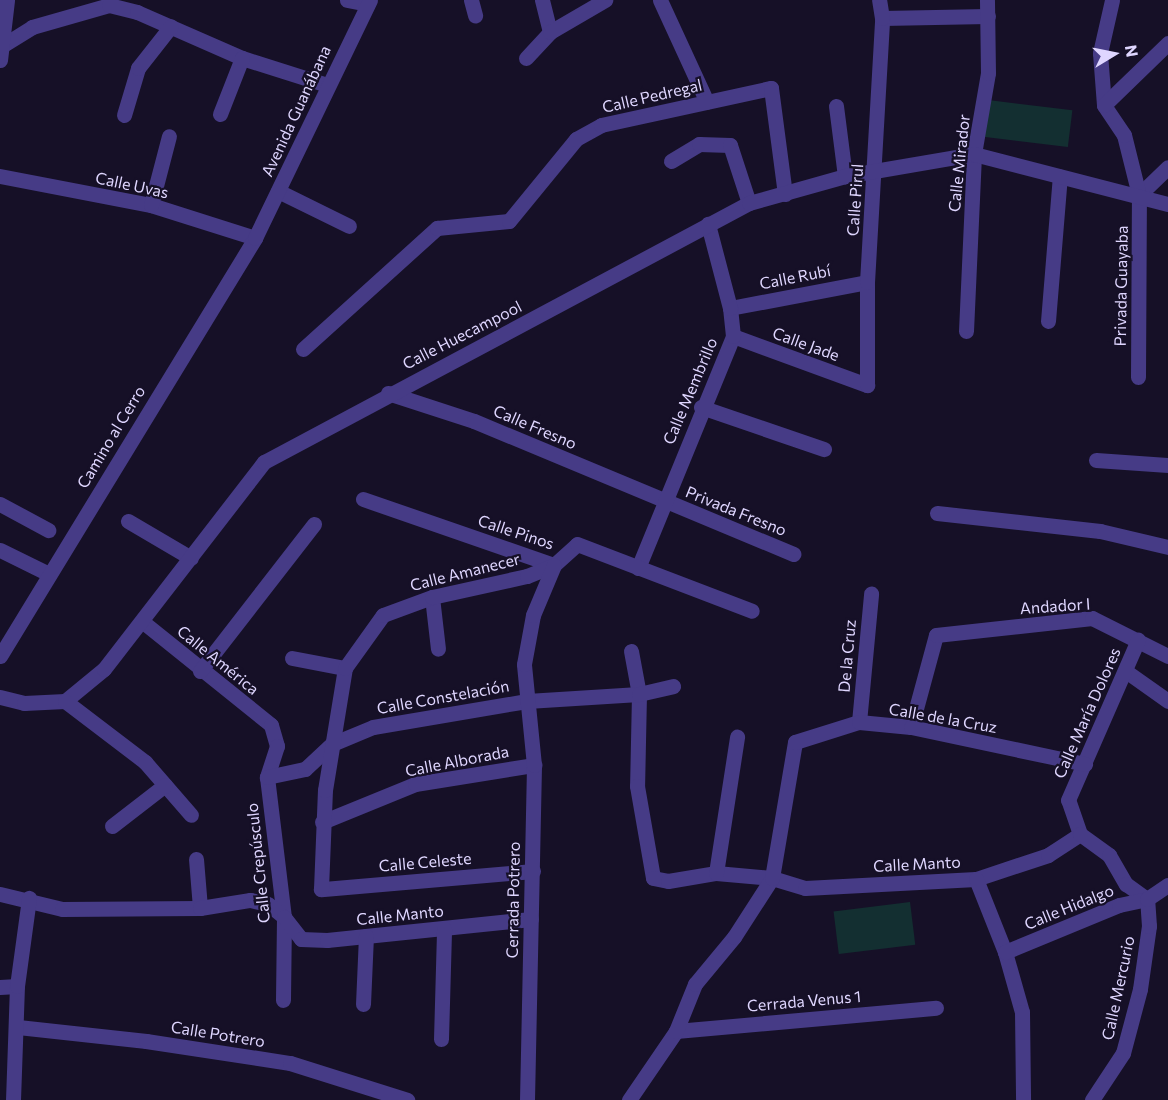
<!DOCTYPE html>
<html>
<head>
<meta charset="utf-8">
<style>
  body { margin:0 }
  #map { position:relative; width:1168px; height:1100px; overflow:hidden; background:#161027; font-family:Commissioner,sans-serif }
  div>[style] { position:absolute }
  .green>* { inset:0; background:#132f31; transform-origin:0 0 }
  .minor>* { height:15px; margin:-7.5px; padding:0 7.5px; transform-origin:7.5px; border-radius:7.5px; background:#463b86 }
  span { translate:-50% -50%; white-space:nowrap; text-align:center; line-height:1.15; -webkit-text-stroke:4.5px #161027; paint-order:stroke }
  .street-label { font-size:16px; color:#dfd6ff }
  .north { position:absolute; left:1084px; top:24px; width:60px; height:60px; -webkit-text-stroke:4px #161027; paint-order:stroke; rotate:80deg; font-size:16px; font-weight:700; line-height:24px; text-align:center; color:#dfd6ff }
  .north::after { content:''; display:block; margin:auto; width:21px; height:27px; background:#dfd6ff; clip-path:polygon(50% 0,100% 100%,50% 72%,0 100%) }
</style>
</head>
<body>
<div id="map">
  <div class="green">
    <div style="left:988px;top:100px;width:85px;height:37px;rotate:7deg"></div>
    <div style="left:910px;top:902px;width:43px;height:77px;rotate:83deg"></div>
  </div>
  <div class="minor">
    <div style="left:347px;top:0;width:21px;rotate:11deg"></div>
    <div style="left:471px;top:0;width:16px;rotate:75deg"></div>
    <div style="left:542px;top:0;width:33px;rotate:76deg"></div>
    <div style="left:660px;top:0;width:112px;rotate:65.3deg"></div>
    <div style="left:882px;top:18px;width:106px;rotate:-1.1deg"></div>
    <div style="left:5px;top:44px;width:32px;rotate:-32deg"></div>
    <div style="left:32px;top:27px;width:80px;rotate:-15.9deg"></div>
    <div style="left:109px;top:5px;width:29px;rotate:14deg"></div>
    <div style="left:137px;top:12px;width:115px;rotate:23.7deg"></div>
    <div style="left:242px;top:58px;width:89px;rotate:17.6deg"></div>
    <div style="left:526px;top:58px;width:35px;rotate:-47deg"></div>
    <div style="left:550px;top:32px;width:64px;rotate:-30.2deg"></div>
    <div style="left:0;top:60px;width:60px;rotate:-83.3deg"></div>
    <div style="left:1104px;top:105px;width:52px;rotate:-94.4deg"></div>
    <div style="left:1100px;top:53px;width:54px;rotate:-77.2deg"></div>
    <div style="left:836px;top:106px;width:71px;rotate:82.7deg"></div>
    <div style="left:220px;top:114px;width:60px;rotate:-68.6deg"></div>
    <div style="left:124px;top:115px;width:49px;rotate:-73.4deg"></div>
    <div style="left:138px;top:68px;width:53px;rotate:-51.8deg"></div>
    <div style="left:671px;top:161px;width:33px;rotate:-31deg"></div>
    <div style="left:699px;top:144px;width:31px;rotate:2deg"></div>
    <div style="left:730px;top:145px;width:61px;rotate:71.9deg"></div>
    <div style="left:0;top:176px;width:154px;rotate:10.9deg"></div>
    <div style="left:151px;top:205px;width:109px;rotate:17.6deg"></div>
    <div style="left:278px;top:191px;width:79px;rotate:26.2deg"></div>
    <div style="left:1139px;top:195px;width:40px;rotate:-44deg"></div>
    <div style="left:151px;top:205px;width:71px;rotate:-75.4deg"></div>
    <div style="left:730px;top:308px;width:139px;rotate:-10.7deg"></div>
    <div style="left:1048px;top:321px;width:145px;rotate:-85.3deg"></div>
    <div style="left:966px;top:331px;width:177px;rotate:-87.4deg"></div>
    <div style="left:974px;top:154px;width:82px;rotate:-80.2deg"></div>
    <div style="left:988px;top:73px;width:73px;rotate:-90.8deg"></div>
    <div style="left:733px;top:336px;width:143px;rotate:20.1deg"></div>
    <div style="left:867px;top:385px;width:103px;rotate:-90deg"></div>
    <div style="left:867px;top:282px;width:264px;rotate:-86.7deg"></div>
    <div style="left:882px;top:18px;width:18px;rotate:-99deg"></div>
    <div style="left:303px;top:349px;width:181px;rotate:-42.1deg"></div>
    <div style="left:437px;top:228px;width:72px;rotate:-5.6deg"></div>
    <div style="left:509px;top:221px;width:106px;rotate:-50.7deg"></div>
    <div style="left:576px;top:139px;width:29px;rotate:-29deg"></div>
    <div style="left:601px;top:125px;width:174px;rotate:-12.3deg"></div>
    <div style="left:771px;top:88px;width:107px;rotate:82.5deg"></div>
    <div style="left:1138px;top:377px;width:182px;rotate:-89.7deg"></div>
    <div style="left:1139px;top:195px;width:62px;rotate:-104deg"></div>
    <div style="left:1124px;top:135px;width:36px;rotate:-124deg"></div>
    <div style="left:1104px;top:105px;width:89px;rotate:-44.1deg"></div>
    <div style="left:388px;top:393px;width:90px;rotate:18deg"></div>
    <div style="left:474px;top:421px;width:346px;rotate:22.6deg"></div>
    <div style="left:701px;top:407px;width:130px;rotate:18.9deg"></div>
    <div style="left:1096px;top:460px;width:72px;rotate:4deg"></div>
    <div style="left:363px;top:499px;width:202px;rotate:19.1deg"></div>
    <div style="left:0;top:504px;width:55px;rotate:28.4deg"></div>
    <div style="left:937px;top:513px;width:164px;rotate:6.3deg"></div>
    <div style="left:1100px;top:531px;width:70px;rotate:13.2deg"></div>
    <div style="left:128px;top:521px;width:73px;rotate:30.4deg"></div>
    <div style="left:0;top:550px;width:55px;rotate:26.1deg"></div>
    <div style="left:638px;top:568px;width:251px;rotate:-67.7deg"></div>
    <div style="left:733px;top:336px;width:28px;rotate:-96deg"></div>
    <div style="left:730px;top:308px;width:87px;rotate:-104.7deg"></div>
    <div style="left:432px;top:597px;width:52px;rotate:83.4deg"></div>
    <div style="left:143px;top:622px;width:164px;rotate:38.8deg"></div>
    <div style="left:271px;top:725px;width:22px;rotate:74deg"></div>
    <div style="left:277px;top:746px;width:33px;rotate:108deg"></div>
    <div style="left:267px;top:777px;width:141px;rotate:83.1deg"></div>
    <div style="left:284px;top:917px;width:83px;rotate:90.7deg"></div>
    <div style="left:631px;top:651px;width:44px;rotate:79.5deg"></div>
    <div style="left:639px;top:694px;width:92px;rotate:91.2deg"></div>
    <div style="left:637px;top:786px;width:93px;rotate:80.1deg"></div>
    <div style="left:653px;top:878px;width:15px;rotate:11deg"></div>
    <div style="left:668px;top:881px;width:49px;rotate:-9.5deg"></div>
    <div style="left:716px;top:873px;width:56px;rotate:5.1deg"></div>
    <div style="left:772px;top:878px;width:34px;rotate:17deg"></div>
    <div style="left:805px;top:888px;width:171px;rotate:-3deg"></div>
    <div style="left:976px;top:879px;width:76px;rotate:-18.4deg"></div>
    <div style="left:1048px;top:855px;width:38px;rotate:-33deg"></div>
    <div style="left:0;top:656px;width:490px;rotate:-58.6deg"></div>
    <div style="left:255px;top:238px;width:264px;rotate:-64.2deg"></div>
    <div style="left:292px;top:658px;width:54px;rotate:10.7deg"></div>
    <div style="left:200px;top:671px;width:186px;rotate:-52.2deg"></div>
    <div style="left:1127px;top:672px;width:50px;rotate:35.3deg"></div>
    <div style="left:0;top:697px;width:25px;rotate:14deg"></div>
    <div style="left:24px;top:703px;width:41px;rotate:-2.8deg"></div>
    <div style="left:65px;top:701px;width:50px;rotate:-39.4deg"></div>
    <div style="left:104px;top:669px;width:262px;rotate:-52.3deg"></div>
    <div style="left:264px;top:462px;width:550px;rotate:-28.1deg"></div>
    <div style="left:749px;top:203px;width:100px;rotate:-15.7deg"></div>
    <div style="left:845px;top:176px;width:131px;rotate:-9.7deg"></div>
    <div style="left:974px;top:154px;width:200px;rotate:14.5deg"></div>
    <div style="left:65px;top:701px;width:101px;rotate:37.3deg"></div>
    <div style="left:145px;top:762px;width:70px;rotate:49deg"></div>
    <div style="left:859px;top:722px;width:129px;rotate:-84.6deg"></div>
    <div style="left:911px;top:727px;width:95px;rotate:-74.8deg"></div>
    <div style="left:936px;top:635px;width:157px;rotate:-6.2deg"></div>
    <div style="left:1092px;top:618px;width:85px;rotate:26.6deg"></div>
    <div style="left:267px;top:777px;width:39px;rotate:-12deg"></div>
    <div style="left:305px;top:769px;width:37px;rotate:-43deg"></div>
    <div style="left:332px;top:744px;width:44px;rotate:-22.5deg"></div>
    <div style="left:373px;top:727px;width:156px;rotate:-9.6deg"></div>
    <div style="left:527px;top:701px;width:112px;rotate:-3.6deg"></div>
    <div style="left:639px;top:694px;width:35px;rotate:-13deg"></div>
    <div style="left:322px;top:822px;width:100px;rotate:-22.2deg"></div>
    <div style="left:415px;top:784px;width:121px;rotate:-9.1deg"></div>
    <div style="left:112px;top:826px;width:67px;rotate:-37.7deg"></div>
    <div style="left:1080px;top:834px;width:36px;rotate:-109deg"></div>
    <div style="left:1068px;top:800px;width:175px;rotate:-66.4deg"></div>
    <div style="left:1080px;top:834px;width:36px;rotate:36deg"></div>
    <div style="left:1109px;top:855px;width:34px;rotate:60deg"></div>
    <div style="left:1126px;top:884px;width:26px;rotate:36deg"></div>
    <div style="left:196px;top:859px;width:49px;rotate:85.3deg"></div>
    <div style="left:533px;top:871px;width:213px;rotate:175.1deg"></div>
    <div style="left:321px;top:889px;width:99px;rotate:-87.7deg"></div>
    <div style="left:325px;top:790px;width:124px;rotate:-80.7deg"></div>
    <div style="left:345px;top:668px;width:65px;rotate:-54.4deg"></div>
    <div style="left:383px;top:615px;width:52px;rotate:-20.2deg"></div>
    <div style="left:432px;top:597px;width:97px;rotate:-12.5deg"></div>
    <div style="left:527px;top:576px;width:29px;rotate:-22deg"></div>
    <div style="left:554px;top:565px;width:31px;rotate:-42deg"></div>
    <div style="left:577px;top:544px;width:187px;rotate:20.9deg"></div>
    <div style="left:716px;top:873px;width:138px;rotate:-81.2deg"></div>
    <div style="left:976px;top:879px;width:79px;rotate:68.3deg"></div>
    <div style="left:1005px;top:952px;width:62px;rotate:74.2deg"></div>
    <div style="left:1022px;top:1012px;width:88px;rotate:89.3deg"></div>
    <div style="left:0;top:894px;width:64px;rotate:13.6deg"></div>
    <div style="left:62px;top:909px;width:138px;rotate:-0.4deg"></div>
    <div style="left:200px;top:908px;width:51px;rotate:-9.1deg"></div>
    <div style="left:250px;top:900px;width:18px;rotate:13deg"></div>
    <div style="left:268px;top:904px;width:21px;rotate:39deg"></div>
    <div style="left:284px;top:917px;width:28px;rotate:52deg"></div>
    <div style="left:301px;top:939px;width:26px;rotate:2deg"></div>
    <div style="left:327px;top:940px;width:205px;rotate:-5.9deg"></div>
    <div style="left:1005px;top:952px;width:123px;rotate:-22.4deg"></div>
    <div style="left:1119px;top:905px;width:29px;rotate:-12deg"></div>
    <div style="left:0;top:987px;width:17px;rotate:-3deg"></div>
    <div style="left:363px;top:1004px;width:68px;rotate:-87.5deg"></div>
    <div style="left:18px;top:1027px;width:129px;rotate:6.2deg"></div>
    <div style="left:146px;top:1041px;width:146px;rotate:8.7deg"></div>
    <div style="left:290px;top:1063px;width:123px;rotate:17.5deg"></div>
    <div style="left:676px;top:1031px;width:261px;rotate:-5.1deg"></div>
    <div style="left:441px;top:1039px;width:110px;rotate:-88.4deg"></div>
    <div style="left:13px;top:1100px;width:114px;rotate:-88deg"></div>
    <div style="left:17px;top:986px;width:89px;rotate:-82.2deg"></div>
    <div style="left:527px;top:1100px;width:335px;rotate:-88.8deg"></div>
    <div style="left:534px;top:765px;width:101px;rotate:-95.7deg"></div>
    <div style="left:524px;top:664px;width:50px;rotate:-79.6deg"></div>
    <div style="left:533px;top:615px;width:54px;rotate:-67.2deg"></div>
    <div style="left:629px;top:1100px;width:83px;rotate:-55.7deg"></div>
    <div style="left:676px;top:1031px;width:51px;rotate:-68deg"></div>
    <div style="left:695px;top:984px;width:61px;rotate:-50.3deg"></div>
    <div style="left:734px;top:937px;width:70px;rotate:-57.2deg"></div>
    <div style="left:772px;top:878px;width:138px;rotate:-80.4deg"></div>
    <div style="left:795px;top:742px;width:67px;rotate:-17.4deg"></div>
    <div style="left:859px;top:722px;width:52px;rotate:5.5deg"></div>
    <div style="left:911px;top:727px;width:178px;rotate:12deg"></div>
    <div style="left:1092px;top:1100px;width:56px;rotate:-56.6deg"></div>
    <div style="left:1123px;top:1053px;width:66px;rotate:-75.1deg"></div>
    <div style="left:1140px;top:989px;width:64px;rotate:-81.9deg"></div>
    <div style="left:1149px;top:926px;width:27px;rotate:-94deg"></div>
    <div style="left:1147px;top:899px;width:25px;rotate:-34deg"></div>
  </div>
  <div class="street-label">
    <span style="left:652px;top:96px;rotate:-13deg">Calle Pedregal</span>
    <span style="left:296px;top:111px;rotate:-65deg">Avenida Guanábana</span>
    <span style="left:959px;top:163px;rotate:-84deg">Calle Mirador</span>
    <span style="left:132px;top:185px;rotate:12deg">Calle Uvas</span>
    <span style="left:855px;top:200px;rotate:-86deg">Calle Pirul</span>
    <span style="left:795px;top:277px;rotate:-11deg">Calle Rubí</span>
    <span style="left:1121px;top:286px;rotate:-89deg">Privada Guayaba</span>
    <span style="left:462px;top:335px;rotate:-27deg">Calle Huecampool</span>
    <span style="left:806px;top:344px;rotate:20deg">Calle Jade</span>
    <span style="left:690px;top:391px;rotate:-67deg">Calle Membrillo</span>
    <span style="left:535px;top:427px;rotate:23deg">Calle Fresno</span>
    <span style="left:111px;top:437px;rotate:-59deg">Camino al Cerro</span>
    <span style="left:736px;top:511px;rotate:22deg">Privada Fresno</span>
    <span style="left:516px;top:532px;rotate:18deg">Calle Pinos</span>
    <span style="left:465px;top:572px;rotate:-14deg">Calle Amanecer</span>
    <span style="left:1055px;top:606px;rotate:-4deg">Andador I</span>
    <span style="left:847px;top:656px;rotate:-85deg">De la Cruz</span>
    <span style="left:218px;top:660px;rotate:39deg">Calle América</span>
    <span style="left:443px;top:697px;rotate:-10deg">Calle Constelación</span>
    <span style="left:1087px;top:713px;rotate:-66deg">Calle María Dolores</span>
    <span style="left:943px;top:718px;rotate:10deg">Calle de la Cruz</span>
    <span style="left:457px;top:761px;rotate:-11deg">Calle Alborada</span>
    <span style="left:425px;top:862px;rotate:-5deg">Calle Celeste</span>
    <span style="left:258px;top:863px;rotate:-96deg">Calle Crepúsculo</span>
    <span style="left:917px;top:864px;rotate:-3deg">Calle Manto</span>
    <span style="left:513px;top:900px;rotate:-89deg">Cerrada Potrero</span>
    <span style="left:1069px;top:907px;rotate:-22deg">Calle Hidalgo</span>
    <span style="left:400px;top:915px;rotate:-6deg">Calle Manto</span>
    <span style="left:1118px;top:988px;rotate:-78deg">Calle Mercurio</span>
    <span style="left:804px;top:1001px;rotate:-5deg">Cerrada Venus 1</span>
    <span style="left:218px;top:1034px;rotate:9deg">Calle Potrero</span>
  </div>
  <div class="north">N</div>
</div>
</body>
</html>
